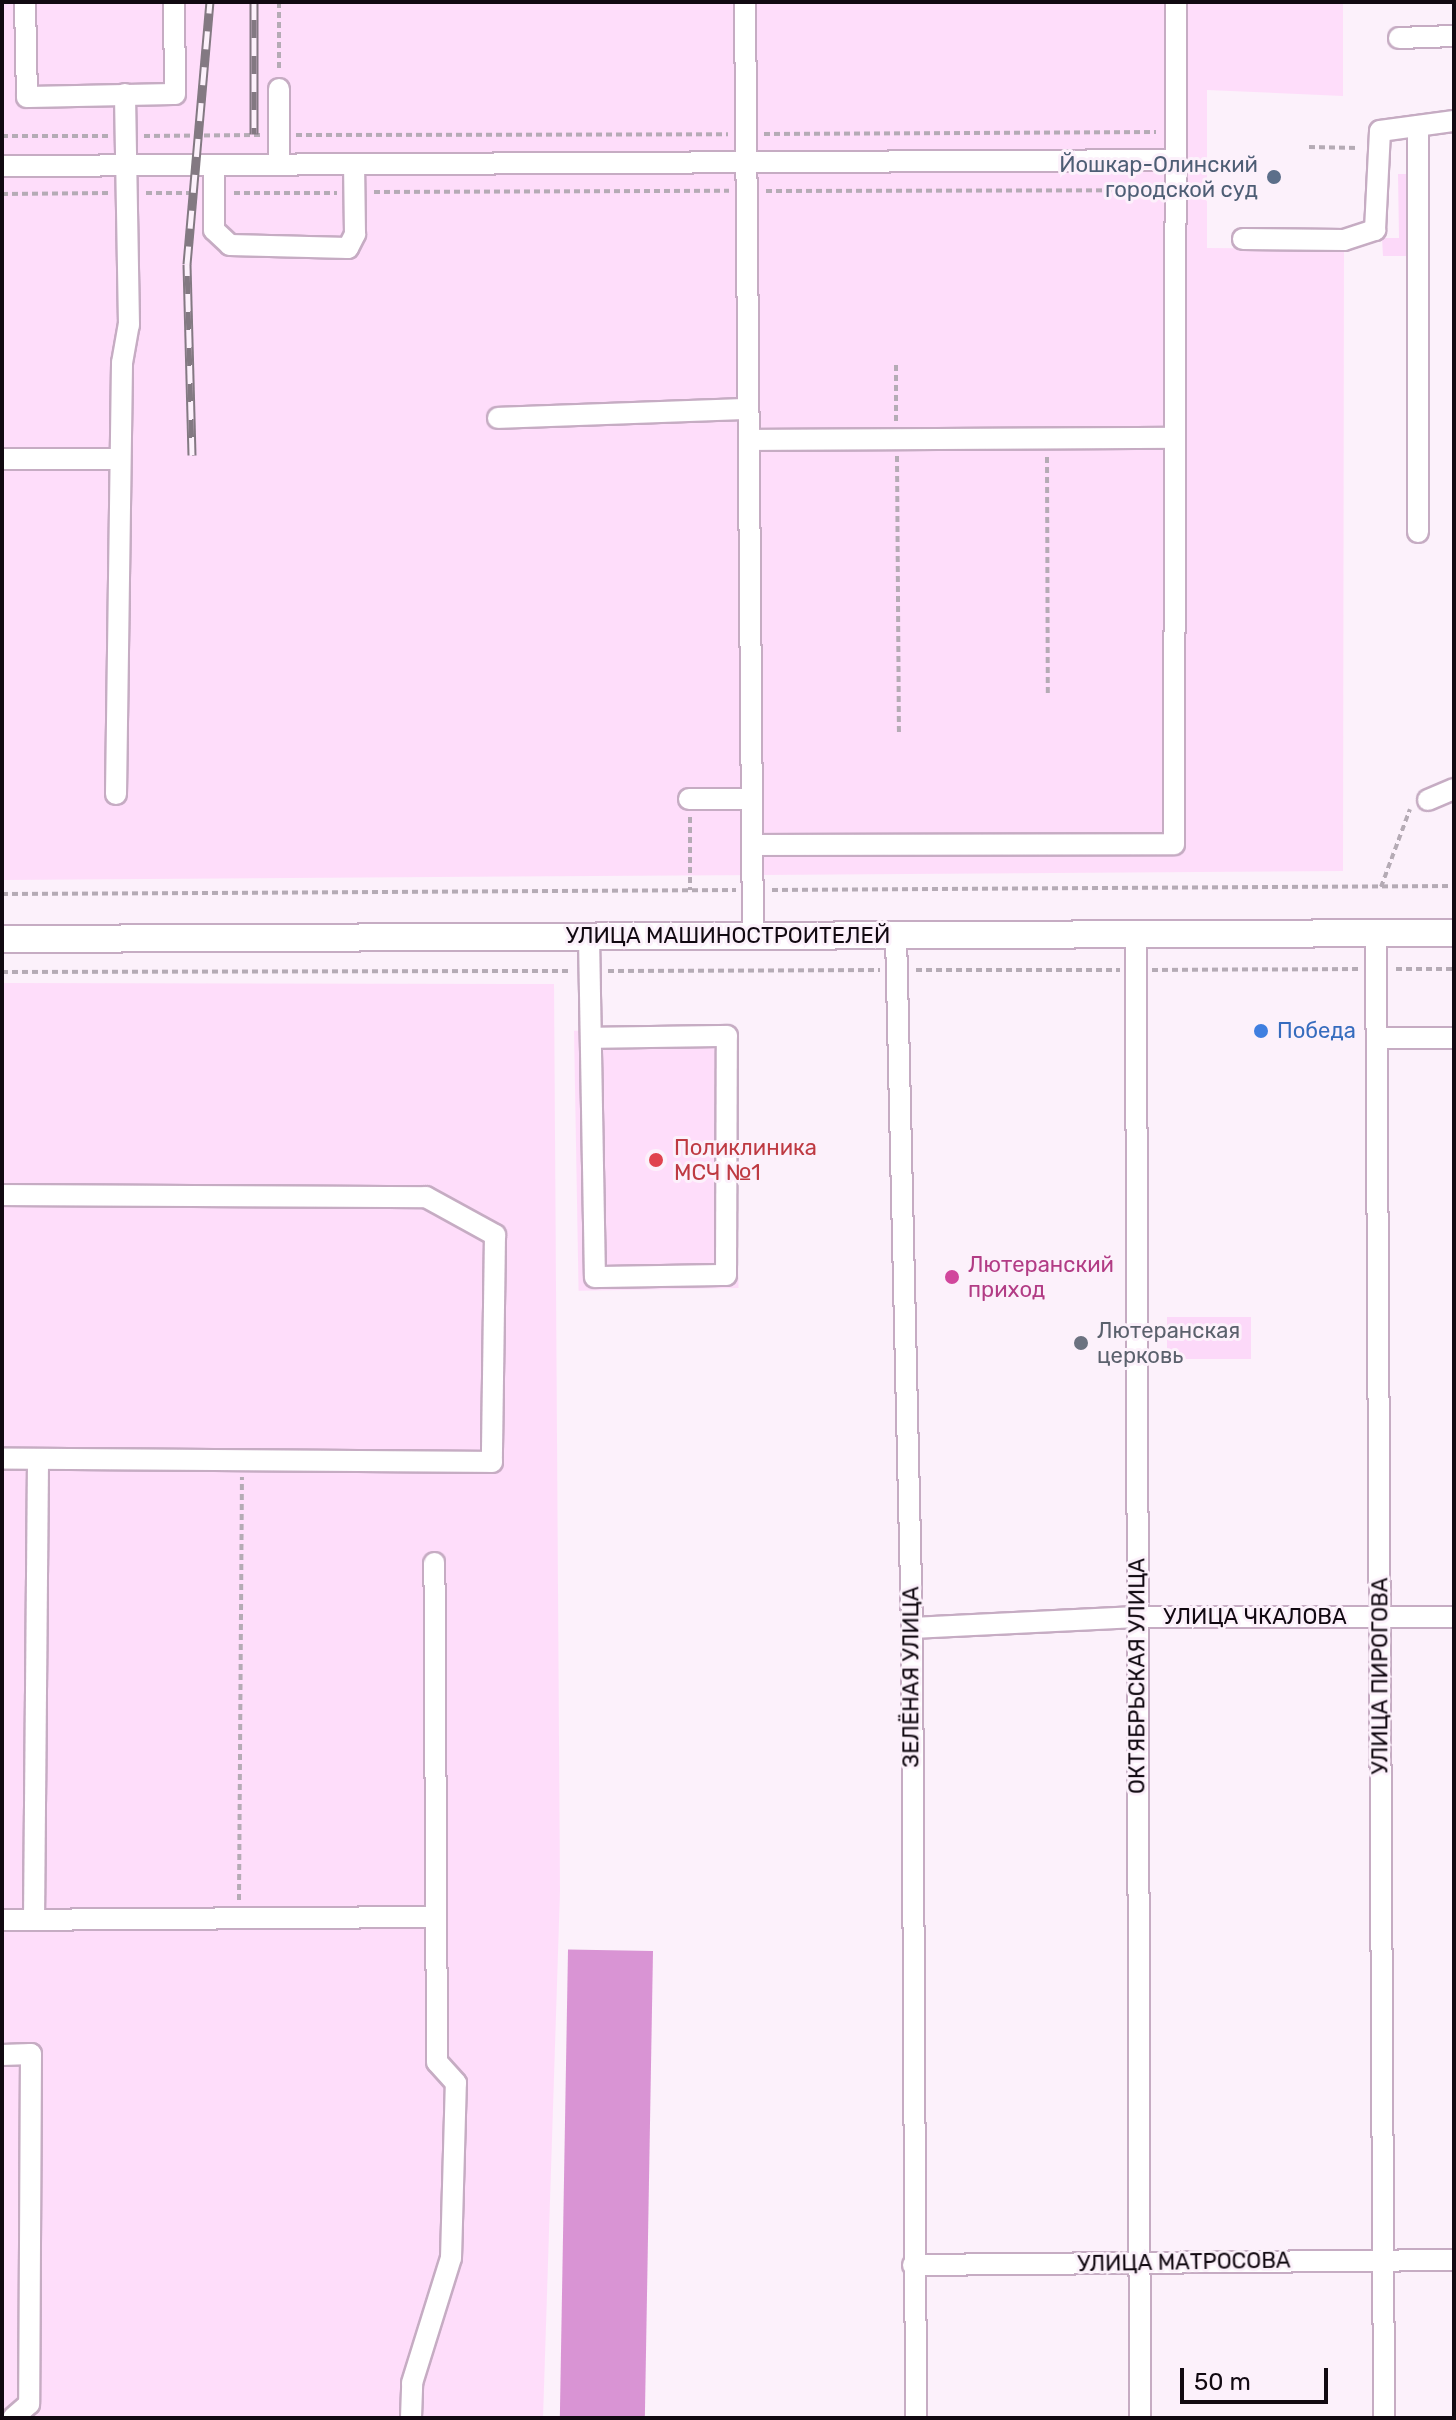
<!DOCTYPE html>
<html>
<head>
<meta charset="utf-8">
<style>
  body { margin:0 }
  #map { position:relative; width:1456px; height:2420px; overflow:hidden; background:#fcf1fb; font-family:Rubik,sans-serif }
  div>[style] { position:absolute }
  .built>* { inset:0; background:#feddfa; transform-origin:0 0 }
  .green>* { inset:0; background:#fcd9f9; transform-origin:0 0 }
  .forest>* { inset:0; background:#d994d4; transform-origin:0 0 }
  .path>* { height:4px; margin-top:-2px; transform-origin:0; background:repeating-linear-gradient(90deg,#b5abb5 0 6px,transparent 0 10px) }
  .roads { filter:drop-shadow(2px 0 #c6acc3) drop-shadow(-2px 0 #c6acc3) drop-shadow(0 2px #c6acc3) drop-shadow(0 -2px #c6acc3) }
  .minor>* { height:20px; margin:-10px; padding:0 10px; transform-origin:10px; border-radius:10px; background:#fff }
  .major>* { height:26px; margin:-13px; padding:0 13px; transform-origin:13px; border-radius:13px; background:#fff }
  .rail>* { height:9px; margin-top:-4.5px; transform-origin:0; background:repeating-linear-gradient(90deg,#fcf1fb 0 18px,#837982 0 36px); box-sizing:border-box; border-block:2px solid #837982 }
  .dots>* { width:22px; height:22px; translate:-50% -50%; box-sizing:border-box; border:4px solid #fcf1fb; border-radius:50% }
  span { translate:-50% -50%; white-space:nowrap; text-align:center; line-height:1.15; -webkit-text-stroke:6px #fcf1fb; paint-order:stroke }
  .service-label { font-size:22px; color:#4e5e75 }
  .right { translate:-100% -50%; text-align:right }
  .street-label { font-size:22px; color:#110911 }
  .shop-label { font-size:22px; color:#366cbe }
  .left { translate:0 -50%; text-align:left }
  .health-label { font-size:22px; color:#be3a42 }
  .hotel-label { font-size:22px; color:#b23c85 }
  .worship-label { font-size:22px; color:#5b616d }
  .frame { position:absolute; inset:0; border:4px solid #110911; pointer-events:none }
  .scale { position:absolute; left:1180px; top:2368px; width:148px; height:36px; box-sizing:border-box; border:4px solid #110911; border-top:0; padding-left:10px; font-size:24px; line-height:28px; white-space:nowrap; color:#110911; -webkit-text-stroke:6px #fcf1fb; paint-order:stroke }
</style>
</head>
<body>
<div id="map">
  <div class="built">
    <div style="clip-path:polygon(2px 2px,1343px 2px,1343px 96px,1207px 90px,1207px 248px,1344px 249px,1343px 871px,2px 880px)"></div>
    <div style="clip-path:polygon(2px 983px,554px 984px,560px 1891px,543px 2418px,2px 2418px)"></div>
    <div style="left:734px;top:1028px;width:260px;height:160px;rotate:89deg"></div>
  </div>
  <div class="green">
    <div style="clip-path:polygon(1398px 174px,1407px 174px,1409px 256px,1383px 256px,1382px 238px,1399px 238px)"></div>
    <div style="left:1167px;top:1317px;width:84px;height:42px"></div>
  </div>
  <div class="forest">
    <div style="left:653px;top:1951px;width:467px;height:85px;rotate:91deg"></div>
  </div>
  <div class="path">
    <div style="left:279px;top:2px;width:70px;rotate:90deg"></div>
    <div style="left:764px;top:134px;width:392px;rotate:-0.3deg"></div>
    <div style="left:296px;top:135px;width:432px;rotate:-0.1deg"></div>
    <div style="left:2px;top:136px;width:106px"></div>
    <div style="left:144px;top:136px;width:116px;rotate:-0.5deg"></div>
    <div style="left:1309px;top:147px;width:50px;rotate:1.1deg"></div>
    <div style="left:766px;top:191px;width:391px;rotate:-0.1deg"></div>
    <div style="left:374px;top:192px;width:355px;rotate:-0.2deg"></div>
    <div style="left:146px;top:193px;width:51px"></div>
    <div style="left:234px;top:193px;width:103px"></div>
    <div style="left:2px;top:194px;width:107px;rotate:-0.5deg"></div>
    <div style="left:896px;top:365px;width:58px;rotate:90deg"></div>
    <div style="left:897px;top:456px;width:276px;rotate:89.6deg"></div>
    <div style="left:1047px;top:457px;width:236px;rotate:89.8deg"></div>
    <div style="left:690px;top:817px;width:73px;rotate:90deg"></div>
    <div style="left:1381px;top:887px;width:83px;rotate:-69.6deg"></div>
    <div style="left:772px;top:890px;width:682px;rotate:-0.34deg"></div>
    <div style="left:2px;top:894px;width:734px;rotate:-0.31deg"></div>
    <div style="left:1396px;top:969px;width:58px"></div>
    <div style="left:916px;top:970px;width:204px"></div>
    <div style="left:1152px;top:970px;width:208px;rotate:-0.3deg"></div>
    <div style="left:608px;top:971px;width:272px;rotate:-0.2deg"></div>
    <div style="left:2px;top:972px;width:570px;rotate:-0.1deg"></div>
    <div style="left:239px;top:1900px;width:423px;rotate:-89.6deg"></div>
  </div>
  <div class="roads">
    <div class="minor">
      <div style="left:25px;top:2px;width:95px;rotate:88.8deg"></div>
      <div style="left:27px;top:97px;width:148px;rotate:-1.2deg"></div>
      <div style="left:175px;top:94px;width:92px;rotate:-90.6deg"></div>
      <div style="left:745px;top:2px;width:934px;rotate:89.51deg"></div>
      <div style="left:1399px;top:38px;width:55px;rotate:-2.1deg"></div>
      <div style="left:279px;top:164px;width:75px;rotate:-90deg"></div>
      <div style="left:214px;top:165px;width:65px;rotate:90deg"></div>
      <div style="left:214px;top:230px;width:22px;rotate:43deg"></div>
      <div style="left:230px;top:245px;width:118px;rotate:1.5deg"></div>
      <div style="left:348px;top:248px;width:16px;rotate:-63deg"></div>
      <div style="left:355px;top:234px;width:70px;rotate:-90.8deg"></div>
      <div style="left:2px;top:166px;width:1174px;rotate:-0.29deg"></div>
      <div style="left:1243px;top:239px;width:101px;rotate:0.6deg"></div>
      <div style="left:1344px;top:240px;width:33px;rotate:-18deg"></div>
      <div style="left:1375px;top:230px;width:99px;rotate:-87.1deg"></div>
      <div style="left:1380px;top:131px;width:75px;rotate:-7.7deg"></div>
      <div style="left:498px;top:418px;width:250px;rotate:-2.1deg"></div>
      <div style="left:749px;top:440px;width:426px;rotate:-0.3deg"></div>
      <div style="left:2px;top:459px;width:118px"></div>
      <div style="left:1418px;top:532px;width:406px;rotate:-90deg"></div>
      <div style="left:116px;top:794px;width:431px;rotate:-89.2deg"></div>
      <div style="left:122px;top:363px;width:39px;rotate:-80deg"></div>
      <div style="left:129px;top:325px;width:231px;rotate:-91deg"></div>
      <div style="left:689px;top:799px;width:62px"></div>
      <div style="left:1428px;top:800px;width:28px;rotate:-23deg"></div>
      <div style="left:752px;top:845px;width:422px;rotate:-0.1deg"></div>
      <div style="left:1174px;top:844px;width:842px;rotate:-89.86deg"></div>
      <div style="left:1376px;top:933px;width:1485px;rotate:89.69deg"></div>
      <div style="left:1136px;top:934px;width:1484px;rotate:89.85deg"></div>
      <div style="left:896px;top:935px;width:693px;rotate:88.68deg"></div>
      <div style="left:912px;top:1628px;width:790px;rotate:89.71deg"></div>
      <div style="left:589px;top:937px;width:340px;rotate:89deg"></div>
      <div style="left:595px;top:1277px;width:131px;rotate:-0.9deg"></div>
      <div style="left:726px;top:1275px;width:239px;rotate:-89.8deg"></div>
      <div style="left:727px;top:1036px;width:136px;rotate:179.2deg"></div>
      <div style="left:1377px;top:1038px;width:77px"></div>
      <div style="left:2px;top:1195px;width:424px;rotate:0.3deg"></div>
      <div style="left:426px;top:1197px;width:79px;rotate:28.8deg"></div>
      <div style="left:495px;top:1235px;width:227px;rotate:90.8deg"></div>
      <div style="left:492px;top:1462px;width:490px;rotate:-179.6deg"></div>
      <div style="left:912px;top:1628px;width:225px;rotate:-2.8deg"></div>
      <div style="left:1137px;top:1617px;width:317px"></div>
      <div style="left:2px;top:1920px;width:430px;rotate:-0.4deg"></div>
      <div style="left:34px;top:1920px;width:460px;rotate:-89.5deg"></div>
      <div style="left:2px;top:2055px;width:29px;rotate:-2deg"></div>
      <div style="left:31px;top:2054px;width:350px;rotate:90.3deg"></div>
      <div style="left:29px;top:2404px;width:21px;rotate:139deg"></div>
      <div style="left:913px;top:2265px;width:541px;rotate:-0.53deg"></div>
      <div style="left:411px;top:2418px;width:35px;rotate:-88deg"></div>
      <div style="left:412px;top:2383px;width:131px;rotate:-72.7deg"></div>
      <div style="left:451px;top:2258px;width:175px;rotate:-88.4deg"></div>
      <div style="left:456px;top:2083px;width:28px;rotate:-132deg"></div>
      <div style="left:437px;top:2062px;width:499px;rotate:-90.3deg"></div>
    </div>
    <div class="major">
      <div style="left:2px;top:939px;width:1452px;rotate:-0.24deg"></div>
    </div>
  </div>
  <div class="rail">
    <div style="left:254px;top:2px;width:132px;rotate:90deg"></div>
    <div style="left:192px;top:455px;width:191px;rotate:-91.5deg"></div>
    <div style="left:187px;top:264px;width:263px;rotate:-85deg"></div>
  </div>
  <div class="dots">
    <div style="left:1274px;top:177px;background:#5c6f8a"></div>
    <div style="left:1261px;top:1031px;background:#3f7fe0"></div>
    <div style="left:656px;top:1160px;background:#e0444e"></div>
    <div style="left:952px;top:1277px;background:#d1479c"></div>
    <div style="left:1081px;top:1343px;background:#6b7280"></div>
  </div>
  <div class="service-label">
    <span class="right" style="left:1258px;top:177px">Йошкар-Олинский<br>городской суд</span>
  </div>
  <div class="street-label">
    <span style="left:728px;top:936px">УЛИЦА МАШИНОСТРОИТЕЛЕЙ</span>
    <span style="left:1255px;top:1617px">УЛИЦА ЧКАЛОВА</span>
    <span style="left:1137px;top:1676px;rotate:-90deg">ОКТЯБРЬСКАЯ УЛИЦА</span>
    <span style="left:1380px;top:1676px;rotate:-90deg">УЛИЦА ПИРОГОВА</span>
    <span style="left:911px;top:1677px;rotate:-90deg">ЗЕЛЁНАЯ УЛИЦА</span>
    <span style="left:1184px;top:2262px;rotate:-1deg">УЛИЦА МАТРОСОВА</span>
  </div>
  <div class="shop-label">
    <span class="left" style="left:1277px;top:1031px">Победа</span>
  </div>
  <div class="health-label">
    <span class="left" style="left:674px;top:1160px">Поликлиника<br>МСЧ №1</span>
  </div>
  <div class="hotel-label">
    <span class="left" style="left:968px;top:1277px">Лютеранский<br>приход</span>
  </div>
  <div class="worship-label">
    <span class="left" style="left:1097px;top:1343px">Лютеранская<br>церковь</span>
  </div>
  <div class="frame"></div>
  <div class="scale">50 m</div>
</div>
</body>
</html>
